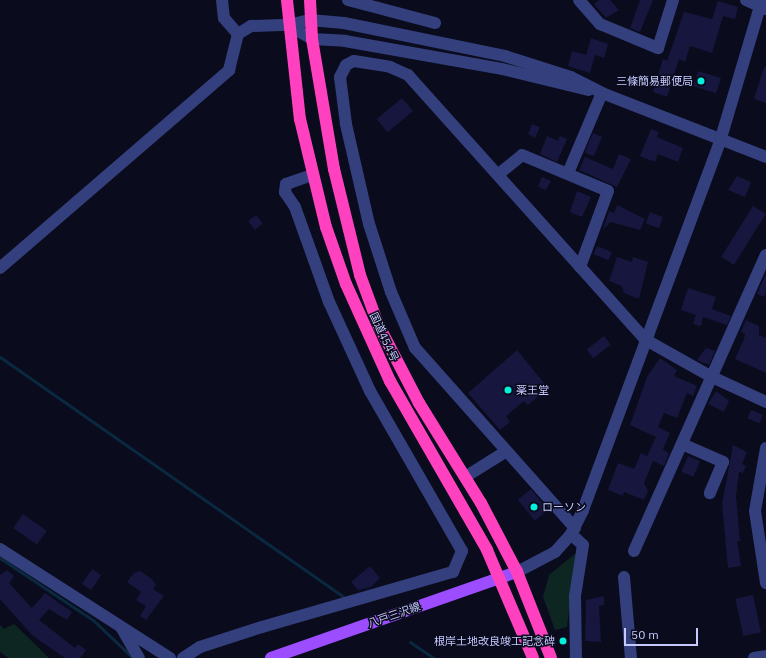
<!DOCTYPE html>
<html>
<head>
<meta charset="utf-8">
<style>
  body { margin:0 }
  #map { position:relative; width:766px; height:658px; overflow:hidden; background:#0a0b1c; font-family:"IBM Plex Sans","Noto Sans JP",sans-serif }
  div>[style] { position:absolute }
  .green>* { inset:0; background:#0d2621 }
  .stream>* { height:3px; margin:-1.5px; padding:0 1.5px; transform-origin:1.5px; border-radius:1.5px; background:#0a2941 }
  .building>* { inset:0; background:#17163e; transform-origin:0 0 }
  .minor>* { height:12px; margin:-6px; padding:0 6px; transform-origin:6px; border-radius:6px; background:#343f7d }
  .major>* { height:12px; margin:-6px; padding:0 6px; transform-origin:6px; border-radius:6px; background:#9b4dff }
  .highway>* { height:12px; margin:-6px; padding:0 6px; transform-origin:6px; border-radius:6px; background:#ff41c0 }
  .dots>* { width:11px; height:11px; translate:-50% -50%; box-sizing:border-box; border:2px solid #0a0b1c; border-radius:50% }
  span { translate:-50% -50%; white-space:nowrap; text-align:center; line-height:1.15; -webkit-text-stroke:3px #0a0b1c; paint-order:stroke }
  .poi-label { font-size:11px; color:#c6caff }
  .right { translate:-100% -50%; text-align:right }
  .left { translate:0 -50%; text-align:left }
  .street-label { font-size:11px; color:#c6caff }
  .scale { position:absolute; left:624px; top:628px; width:74px; height:18px; box-sizing:border-box; border:2px solid #c6caff; border-top:0; padding-left:5px; font-size:12px; line-height:14px; white-space:nowrap; color:#c6caff; -webkit-text-stroke:3px #0a0b1c; paint-order:stroke }
</style>
</head>
<body>
<div id="map">
  <div class="green">
    <div style="clip-path:polygon(576px 553px,567px 627px,555px 630px,543px 597px,549px 575px)"></div>
    <div style="clip-path:polygon(14px 624px,38px 647px,49px 658px,8px 658px,0 652px,0 625px,4px 629px)"></div>
  </div>
  <div class="stream">
    <div style="left:0;top:357px;width:418px;rotate:34.9deg"></div>
    <div style="left:0;top:558px;width:112px;rotate:33.7deg"></div>
    <div style="left:93px;top:620px;width:55px;rotate:43.5deg"></div>
    <div style="left:410px;top:642px;width:29px;rotate:34deg"></div>
  </div>
  <div class="building">
    <div style="clip-path:polygon(599px 0,610px 0,619px 10px,606px 18px,594px 4px)"></div>
    <div style="clip-path:polygon(640px 0,653px 0,640px 32px,630px 28px)"></div>
    <div style="clip-path:polygon(718px 1px,738px 7px,735px 19px,723px 16px,712px 53px,690px 46px,685px 62px,679px 59px,667px 97px,653px 92px,663px 59px,667px 61px,684px 12px,712px 19px)"></div>
    <div style="clip-path:polygon(591px 38px,608px 44px,604px 58px,595px 55px,590px 73px,568px 66px,572px 51px,586px 55px)"></div>
    <div style="clip-path:polygon(764px 67px,766px 67px,766px 103px,754px 99px)"></div>
    <div style="left:698px;top:71px;width:24px;height:16px;rotate:17deg"></div>
    <div style="left:402px;top:98px;width:17px;height:33px;rotate:50deg"></div>
    <div style="clip-path:polygon(532px 124px,540px 127px,535px 138px,528px 134px)"></div>
    <div style="clip-path:polygon(651px 129px,659px 132px,657px 137px,683px 148px,678px 162px,658px 154px,655px 162px,640px 156px)"></div>
    <div style="left:593px;top:133px;width:10px;height:21px;rotate:24deg"></div>
    <div style="clip-path:polygon(547px 136px,558px 141px,560px 136px,567px 139px,557px 162px,540px 154px)"></div>
    <div style="clip-path:polygon(619px 154px,631px 159px,617px 187px,579px 170px,585px 157px,613px 169px)"></div>
    <div style="clip-path:polygon(737px 176px,751px 182px,745px 197px,728px 190px)"></div>
    <div style="clip-path:polygon(542px 177px,551px 181px,546px 190px,538px 187px)"></div>
    <div style="clip-path:polygon(577px 191px,591px 197px,582px 217px,570px 212px)"></div>
    <div style="clip-path:polygon(617px 205px,645px 219px,640px 230px,611px 222px,603px 229px,609px 211px,614px 213px)"></div>
    <div style="left:753px;top:206px;width:15px;height:60px;rotate:32deg"></div>
    <div style="left:650px;top:212px;width:14px;height:12px;rotate:21deg"></div>
    <div style="left:256px;top:215px;width:11px;height:10px;rotate:52deg"></div>
    <div style="left:597px;top:246px;width:16px;height:9px;rotate:22deg"></div>
    <div style="clip-path:polygon(617px 257px,632px 262px,633px 257px,648px 262px,639px 299px,624px 293px,622px 286px,609px 281px)"></div>
    <div style="clip-path:polygon(766px 273px,766px 292px,764px 297px,757px 294px)"></div>
    <div style="clip-path:polygon(688px 288px,716px 297px,712px 309px,731px 316px,727px 325px,703px 317px,701px 326px,693px 324px,696px 315px,681px 310px)"></div>
    <div style="clip-path:polygon(746px 320px,759px 326px,759px 335px,766px 338px,766px 373px,735px 359px,744px 339px,745px 334px,741px 332px)"></div>
    <div style="left:604px;top:336px;width:11px;height:22px;rotate:52deg"></div>
    <div style="clip-path:polygon(706px 348px,715px 351px,709px 365px,697px 360px)"></div>
    <div style="clip-path:polygon(517px 350px,548px 388px,528px 405px,524px 401px,506px 416px,510px 422px,500px 430px,468px 393px)"></div>
    <div style="clip-path:polygon(660px 358px,677px 370px,674px 376px,697px 386px,693px 396px,687px 393px,677px 418px,664px 413px,658px 427px,670px 433px,663px 449px,669px 454px,664px 466px,653px 461px,644px 483px,648px 491px,644px 500px,624px 492px,623px 496px,608px 490px,618px 463px,634px 469px,641px 453px,647px 456px,656px 437px,630px 425px,647px 377px)"></div>
    <div style="clip-path:polygon(716px 391px,729px 401px,724px 412px,708px 404px)"></div>
    <div style="left:751px;top:410px;width:13px;height:9px;rotate:23deg"></div>
    <div style="clip-path:polygon(733px 445px,747px 452px,742px 464px,746px 466px,743px 473px,739px 472px,736px 496px,740px 541px,737px 541px,741px 566px,728px 568px,722px 504px)"></div>
    <div style="left:688px;top:456px;width:13px;height:17px;rotate:23deg"></div>
    <div style="left:531px;top:489px;width:27px;height:17px;rotate:51deg"></div>
    <div style="left:23px;top:514px;width:29px;height:17px;rotate:35deg"></div>
    <div style="clip-path:polygon(370px 566px,380px 578px,371px 587px,358px 590px,351px 582px)"></div>
    <div style="left:92px;top:569px;width:11px;height:18px;rotate:34deg"></div>
    <div style="clip-path:polygon(7px 570px,14px 576px,9px 583px,32px 608px,45px 593px,72px 612px,67px 620px,49px 609px,39px 620px,75px 648px,78px 644px,86px 650px,80px 658px,65px 658px,32px 635px,0 599px,0 575px)"></div>
    <div style="clip-path:polygon(140px 571px,152px 579px,156px 585px,153px 589px,164px 596px,146px 620px,140px 616px,146px 606px,136px 600px,141px 592px,127px 582px,134px 573px)"></div>
    <div style="left:753px;top:595px;width:38px;height:18px;rotate:78deg"></div>
    <div style="clip-path:polygon(604px 596px,604px 605px,599px 606px,601px 642px,585px 641px,586px 600px)"></div>
  </div>
  <div class="minor">
    <div style="left:222px;top:0;width:18px;rotate:84deg"></div>
    <div style="left:224px;top:18px;width:21px;rotate:49deg"></div>
    <div style="left:348px;top:0;width:90px;rotate:14.8deg"></div>
    <div style="left:579px;top:0;width:32px;rotate:49deg"></div>
    <div style="left:600px;top:24px;width:63px;rotate:22.5deg"></div>
    <div style="left:658px;top:48px;width:50px;rotate:-72.6deg"></div>
    <div style="left:746px;top:0;width:22px;rotate:24deg"></div>
    <div style="left:288px;top:25px;width:28px;rotate:30deg"></div>
    <div style="left:312px;top:39px;width:33px;rotate:3deg"></div>
    <div style="left:345px;top:41px;width:159px;rotate:10.1deg"></div>
    <div style="left:502px;top:69px;width:89px;rotate:13.6deg"></div>
    <div style="left:500px;top:173px;width:28px;rotate:-39deg"></div>
    <div style="left:522px;top:155px;width:93px;rotate:22.7deg"></div>
    <div style="left:608px;top:191px;width:81px;rotate:110.2deg"></div>
    <div style="left:568px;top:173px;width:87px;rotate:-67deg"></div>
    <div style="left:0;top:268px;width:303px;rotate:-40.8deg"></div>
    <div style="left:229px;top:70px;width:37px;rotate:-76deg"></div>
    <div style="left:238px;top:34px;width:15px;rotate:-32deg"></div>
    <div style="left:251px;top:26px;width:37px;rotate:-2deg"></div>
    <div style="left:288px;top:25px;width:23px;rotate:-13deg"></div>
    <div style="left:310px;top:20px;width:34px;rotate:5deg"></div>
    <div style="left:344px;top:23px;width:164px;rotate:11.6deg"></div>
    <div style="left:505px;top:56px;width:69px;rotate:17.7deg"></div>
    <div style="left:571px;top:77px;width:35px;rotate:27deg"></div>
    <div style="left:602px;top:93px;width:176px;rotate:21.3deg"></div>
    <div style="left:682px;top:444px;width:45px;rotate:23.7deg"></div>
    <div style="left:723px;top:462px;width:34px;rotate:113deg"></div>
    <div style="left:766px;top:448px;width:64px;rotate:99.9deg"></div>
    <div style="left:755px;top:511px;width:73px;rotate:81.3deg"></div>
    <div style="left:465px;top:477px;width:47px;rotate:-32deg"></div>
    <div style="left:575px;top:528px;width:241px;rotate:-131.6deg"></div>
    <div style="left:415px;top:348px;width:61px;rotate:-113.2deg"></div>
    <div style="left:391px;top:292px;width:71px;rotate:-107.9deg"></div>
    <div style="left:369px;top:224px;width:103px;rotate:-103deg"></div>
    <div style="left:346px;top:124px;width:47px;rotate:-97.3deg"></div>
    <div style="left:340px;top:77px;width:13px;rotate:-63deg"></div>
    <div style="left:346px;top:65px;width:9px;rotate:-27deg"></div>
    <div style="left:354px;top:61px;width:36px;rotate:9deg"></div>
    <div style="left:390px;top:67px;width:20px;rotate:24deg"></div>
    <div style="left:408px;top:75px;width:356px;rotate:48.1deg"></div>
    <div style="left:646px;top:340px;width:76px;rotate:29.3deg"></div>
    <div style="left:712px;top:377px;width:60px;rotate:24.8deg"></div>
    <div style="left:571px;top:534px;width:16px;rotate:43deg"></div>
    <div style="left:583px;top:545px;width:52px;rotate:98.9deg"></div>
    <div style="left:575px;top:596px;width:62px;rotate:89.1deg"></div>
    <div style="left:0;top:549px;width:202px;rotate:32.7deg"></div>
    <div style="left:634px;top:551px;width:324px;rotate:-66deg"></div>
    <div style="left:517px;top:572px;width:43px;rotate:-27.8deg"></div>
    <div style="left:555px;top:552px;width:24px;rotate:-48deg"></div>
    <div style="left:571px;top:534px;width:27px;rotate:-63deg"></div>
    <div style="left:583px;top:510px;width:397px;rotate:-69.6deg"></div>
    <div style="left:721px;top:138px;width:144px;rotate:-73.5deg"></div>
    <div style="left:624px;top:577px;width:81px;rotate:85.1deg"></div>
    <div style="left:121px;top:627px;width:36px;rotate:60deg"></div>
    <div style="left:183px;top:658px;width:20px;rotate:-33deg"></div>
    <div style="left:200px;top:647px;width:65px;rotate:-17.9deg"></div>
    <div style="left:262px;top:627px;width:199px;rotate:-16.1deg"></div>
    <div style="left:453px;top:572px;width:23px;rotate:-67deg"></div>
    <div style="left:462px;top:551px;width:185px;rotate:-119.9deg"></div>
    <div style="left:370px;top:391px;width:98px;rotate:-114.7deg"></div>
    <div style="left:329px;top:302px;width:101px;rotate:-109.7deg"></div>
    <div style="left:295px;top:207px;width:18px;rotate:-124deg"></div>
    <div style="left:285px;top:192px;width:8px;rotate:-83deg"></div>
    <div style="left:286px;top:184px;width:28px;rotate:-19deg"></div>
    <div style="left:754px;top:658px;width:12px;rotate:-9deg"></div>
  </div>
  <div class="major">
    <div style="left:271px;top:658px;width:261px;rotate:-19.3deg"></div>
  </div>
  <div class="highway">
    <div style="left:287px;top:0;width:120px;rotate:83.8deg"></div>
    <div style="left:300px;top:119px;width:111px;rotate:76.5deg"></div>
    <div style="left:326px;top:227px;width:60px;rotate:70.7deg"></div>
    <div style="left:346px;top:284px;width:107px;rotate:65.6deg"></div>
    <div style="left:390px;top:381px;width:195px;rotate:60.1deg"></div>
    <div style="left:487px;top:550px;width:117px;rotate:66.9deg"></div>
    <div style="left:310px;top:0;width:39px;rotate:87deg"></div>
    <div style="left:312px;top:39px;width:132px;rotate:80.4deg"></div>
    <div style="left:334px;top:169px;width:109px;rotate:76.2deg"></div>
    <div style="left:360px;top:275px;width:52px;rotate:69.8deg"></div>
    <div style="left:378px;top:324px;width:89px;rotate:62.6deg"></div>
    <div style="left:419px;top:403px;width:118px;rotate:58.2deg"></div>
    <div style="left:481px;top:503px;width:78px;rotate:62.4deg"></div>
    <div style="left:517px;top:572px;width:92px;rotate:68.4deg"></div>
  </div>
  <div class="dots">
    <div style="left:701px;top:81px;background:#00f1dc"></div>
    <div style="left:508px;top:390px;background:#00f1dc"></div>
    <div style="left:534px;top:507px;background:#00f1dc"></div>
    <div style="left:563px;top:641px;background:#00f1dc"></div>
  </div>
  <div class="poi-label">
    <span class="right" style="left:693px;top:81px">三條簡易郵便局</span>
    <span class="left" style="left:516px;top:390px">薬王堂</span>
    <span class="left" style="left:542px;top:507px">ローソン</span>
    <span class="right" style="left:555px;top:641px">根岸土地改良竣工記念碑</span>
  </div>
  <div class="street-label">
    <span style="left:384px;top:337px;rotate:65deg">国道454号</span>
    <span style="left:394px;top:615px;rotate:-19deg">八戸三沢線</span>
  </div>
  <div class="scale">50 m</div>
</div>
</body>
</html>
